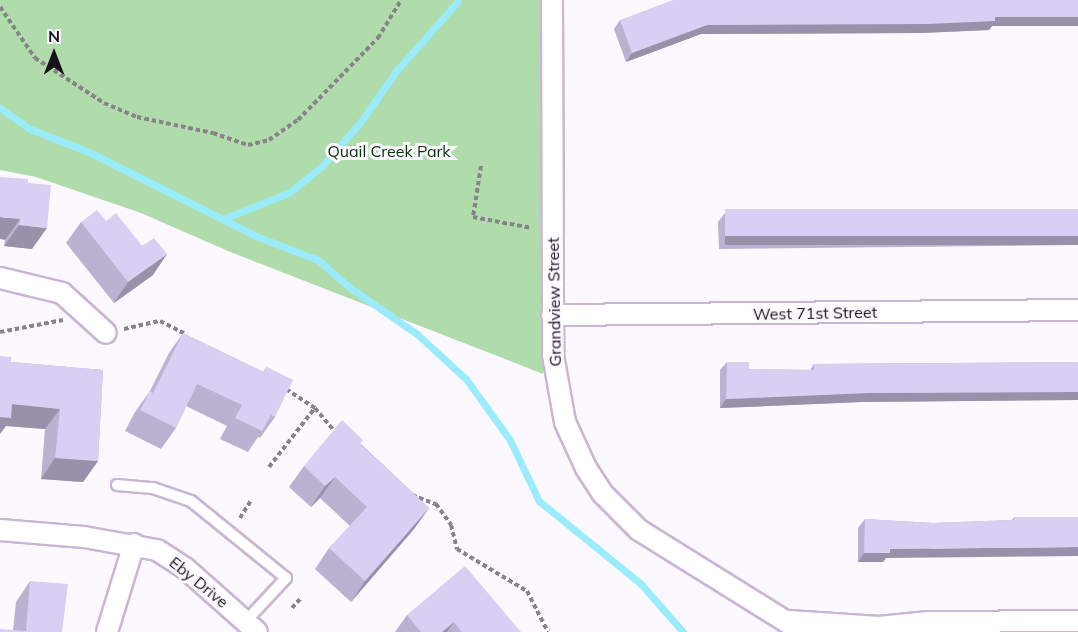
<!DOCTYPE html>
<html>
<head>
<meta charset="utf-8">
<style>
  body { margin:0 }
  #map { position:relative; width:1078px; height:632px; overflow:hidden; background:#fcf8ff; font-family:Mulish,sans-serif }
  div>[style] { position:absolute }
  .green>* { inset:0; background:#b0dcab }
  .stream>* { height:7px; margin:-3.5px; padding:0 3.5px; transform-origin:3.5px; border-radius:3.5px; background:#9aecfc }
  .path>* { height:4px; margin-top:-2px; transform-origin:0; background:repeating-linear-gradient(90deg,#88828b 0 4.5px,transparent 0 7.5px) }
  .roads { filter:drop-shadow(2px 0 #c9b6d6) drop-shadow(-2px 0 #c9b6d6) drop-shadow(0 2px #c9b6d6) drop-shadow(0 -2px #c9b6d6) }
  .lane>* { height:10px; margin:-5px; padding:0 5px; transform-origin:5px; border-radius:5px; background:#fff }
  .street>* { height:20px; margin:-10px; padding:0 10px; transform-origin:10px; border-radius:10px; background:#fff }
  .wall>* { inset:0; background:#bab2d0 }
  .shaded-wall>* { inset:0; background:#9791a9; transform-origin:0 0 }
  .building>* { inset:0; background:#d8cff2; transform-origin:0 0 }
  span { translate:-50% -50%; white-space:nowrap; text-align:center; line-height:1.15; -webkit-text-stroke:6px #fcf8ff; paint-order:stroke }
  .park-label { font-size:16px; color:#073505 }
  .street-label { font-size:16px; color:#19121d }
  .north { position:absolute; left:24px; top:24px; width:60px; height:60px; -webkit-text-stroke:4px #fcf8ff; paint-order:stroke; rotate:0deg; font-size:16px; font-weight:700; line-height:24px; text-align:center; color:#19121d }
  .north::after { content:''; display:block; margin:auto; width:21px; height:27px; background:#19121d; clip-path:polygon(50% 0,100% 100%,50% 72%,0 100%) }
</style>
</head>
<body>
<div id="map">
  <div class="green">
    <div style="clip-path:polygon(0 0,540px 0,543px 374px,228px 251px,141px 213px,36px 177px,0 170px)"></div>
  </div>
  <div class="stream">
    <div style="left:0;top:108px;width:37px;rotate:35deg"></div>
    <div style="left:30px;top:129px;width:63px;rotate:21.3deg"></div>
    <div style="left:89px;top:152px;width:187px;rotate:26.7deg"></div>
    <div style="left:256px;top:236px;width:66px;rotate:21.2deg"></div>
    <div style="left:318px;top:260px;width:41px;rotate:41.1deg"></div>
    <div style="left:349px;top:287px;width:83px;rotate:34.7deg"></div>
    <div style="left:417px;top:334px;width:67px;rotate:42.6deg"></div>
    <div style="left:466px;top:379px;width:75px;rotate:54.2deg"></div>
    <div style="left:510px;top:440px;width:68px;rotate:64.6deg"></div>
    <div style="left:539px;top:501px;width:132px;rotate:39.1deg"></div>
    <div style="left:641px;top:584px;width:64px;rotate:48.8deg"></div>
    <div style="left:223px;top:219px;width:72px;rotate:-21.9deg"></div>
    <div style="left:290px;top:192px;width:41px;rotate:-39.1deg"></div>
    <div style="left:322px;top:166px;width:56px;rotate:-48.6deg"></div>
    <div style="left:359px;top:124px;width:66px;rotate:-54.9deg"></div>
    <div style="left:397px;top:70px;width:92px;rotate:-48.5deg"></div>
  </div>
  <div class="path">
    <div style="left:0;top:7px;width:62px;rotate:55.5deg"></div>
    <div style="left:35px;top:58px;width:82px;rotate:33.1deg"></div>
    <div style="left:104px;top:103px;width:36px;rotate:23deg"></div>
    <div style="left:137px;top:117px;width:78px;rotate:11.9deg"></div>
    <div style="left:213px;top:133px;width:37px;rotate:19deg"></div>
    <div style="left:248px;top:145px;width:22px;rotate:-13deg"></div>
    <div style="left:269px;top:140px;width:35px;rotate:-35deg"></div>
    <div style="left:298px;top:120px;width:115px;rotate:-45.7deg"></div>
    <div style="left:378px;top:38px;width:44px;rotate:-58.8deg"></div>
    <div style="left:481px;top:166px;width:52px;rotate:98.9deg"></div>
    <div style="left:473px;top:217px;width:60px;rotate:10.6deg"></div>
    <div style="left:124px;top:329px;width:37px;rotate:-13deg"></div>
    <div style="left:160px;top:321px;width:30px;rotate:27deg"></div>
    <div style="left:0;top:332px;width:64px;rotate:-10.8deg"></div>
    <div style="left:315px;top:408px;width:33px;rotate:50deg"></div>
    <div style="left:269px;top:467px;width:75px;rotate:-52.1deg"></div>
    <div style="left:315px;top:408px;width:35px;rotate:-147deg"></div>
    <div style="left:412px;top:495px;width:26px;rotate:21deg"></div>
    <div style="left:436px;top:504px;width:26px;rotate:54deg"></div>
    <div style="left:451px;top:525px;width:25px;rotate:76deg"></div>
    <div style="left:457px;top:549px;width:82px;rotate:31deg"></div>
    <div style="left:527px;top:591px;width:46px;rotate:62.9deg"></div>
    <div style="left:240px;top:518px;width:22px;rotate:-58deg"></div>
    <div style="left:292px;top:608px;width:15px;rotate:-48deg"></div>
  </div>
  <div class="roads">
    <div class="lane">
      <div style="left:117px;top:485px;width:36px;rotate:5deg"></div>
      <div style="left:153px;top:488px;width:40px;rotate:18.9deg"></div>
      <div style="left:191px;top:501px;width:122px;rotate:39deg"></div>
      <div style="left:286px;top:578px;width:59px;rotate:132.9deg"></div>
    </div>
    <div class="street">
      <div style="left:552px;top:0;width:355px;rotate:89.8deg"></div>
      <div style="left:553px;top:355px;width:68px;rotate:79.8deg"></div>
      <div style="left:565px;top:422px;width:51px;rotate:65.5deg"></div>
      <div style="left:586px;top:468px;width:31px;rotate:57deg"></div>
      <div style="left:603px;top:494px;width:51px;rotate:45deg"></div>
      <div style="left:639px;top:530px;width:193px;rotate:31.9deg"></div>
      <div style="left:0;top:278px;width:64px;rotate:13.6deg"></div>
      <div style="left:62px;top:293px;width:59px;rotate:42.3deg"></div>
      <div style="left:552px;top:315px;width:526px;rotate:-0.54deg"></div>
      <div style="left:0;top:530px;width:84px;rotate:4.8deg"></div>
      <div style="left:84px;top:537px;width:74px;rotate:10.1deg"></div>
      <div style="left:157px;top:550px;width:33px;rotate:33deg"></div>
      <div style="left:185px;top:568px;width:96px;rotate:41.6deg"></div>
      <div style="left:789px;top:621px;width:90px;rotate:3.8deg"></div>
      <div style="left:879px;top:627px;width:50px;rotate:-5.7deg"></div>
      <div style="left:929px;top:622px;width:149px;rotate:-0.4deg"></div>
      <div style="left:107px;top:632px;width:92px;rotate:-72.9deg"></div>
    </div>
  </div>
  <div class="wall">
    <div style="clip-path:polygon(1078px 0,1078px 26px,992px 26px,989px 30px,921px 33px,701px 34px,626px 62px,614px 29px,620px 20px)"></div>
    <div style="clip-path:polygon(28px 183px,32px 249px,4px 246px,5px 240px)"></div>
    <div style="clip-path:polygon(1078px 209px,1078px 245px,719px 249px,718px 222px,725px 213px)"></div>
    <div style="clip-path:polygon(106px 221px,142px 246px,153px 275px,114px 303px,66px 243px,81px 222px)"></div>
    <div style="clip-path:polygon(183px 333px,263px 372px,267px 367px,275px 417px,260px 438px,258px 437px,248px 452px,220px 439px,227px 426px,186px 406px,176px 428px,161px 449px,125px 431px,135px 412px,150px 391px,169px 353px)"></div>
    <div style="clip-path:polygon(11px 362px,103px 370px,98px 461px,83px 482px,41px 479px,45px 429px,6px 426px)"></div>
    <div style="clip-path:polygon(727px 362px,749px 369px,810px 370px,814px 364px,1078px 362px,1078px 400px,862px 402px,720px 408px,720px 370px)"></div>
    <div style="clip-path:polygon(361px 444px,429px 508px,414px 529px,351px 602px,315px 569px,329px 548px,350px 526px,320px 498px,311px 507px,289px 487px,304px 466px)"></div>
    <div style="clip-path:polygon(1014px 517px,1078px 517px,886px 558px,883px 562px,858px 562px,858px 528px,865px 519px,933px 523px,1012px 520px)"></div>
    <div style="clip-path:polygon(30px 581px,62px 632px,0 632px,13px 630px,16px 602px)"></div>
    <div style="clip-path:polygon(407px 615px,521px 632px,395px 632px)"></div>
  </div>
  <div class="shaded-wall">
    <div style="clip-path:polygon(995px 17px,1078px 17px,1078px 26px,992px 26px,989px 30px,921px 33px,701px 34px,626px 62px,632px 53px,707px 25px)"></div>
    <div style="clip-path:polygon(0 217px,20px 219px,5px 240px,0 239px)"></div>
    <div style="clip-path:polygon(19px 225px,47px 228px,32px 249px,4px 246px)"></div>
    <div style="left:1078px;top:236px;width:9px;height:353px;rotate:90deg"></div>
    <div style="clip-path:polygon(167px 254px,153px 275px,114px 303px,128px 282px)"></div>
    <div style="clip-path:polygon(1078px 392px,1078px 400px,862px 402px,720px 408px,726px 399px,868px 393px)"></div>
    <div style="clip-path:polygon(12px 404px,60px 409px,45px 429px,6px 426px,0 434px,0 417px)"></div>
    <div style="clip-path:polygon(55px 458px,98px 461px,83px 482px,41px 479px)"></div>
    <div style="clip-path:polygon(335px 477px,320px 498px,311px 507px,325px 486px)"></div>
    <div style="clip-path:polygon(429px 508px,414px 529px,351px 602px,365px 581px)"></div>
    <div style="clip-path:polygon(1078px 547px,1078px 556px,886px 558px,883px 562px,858px 562px,864px 553px,890px 549px)"></div>
    <div style="clip-path:polygon(454px 622px,447px 632px,442px 632px)"></div>
  </div>
  <div class="building">
    <div style="clip-path:polygon(673px 0,1078px 0,1078px 17px,995px 17px,995px 21px,928px 24px,707px 25px,632px 53px,620px 20px)"></div>
    <div style="clip-path:polygon(0 177px,28px 179px,28px 183px,51px 185px,47px 228px,19px 225px,20px 219px,0 217px)"></div>
    <div style="left:1078px;top:209px;width:27px;height:353px;rotate:90deg"></div>
    <div style="clip-path:polygon(97px 210px,106px 221px,116px 213px,142px 246px,154px 238px,167px 254px,128px 282px,81px 222px)"></div>
    <div style="clip-path:polygon(183px 333px,264px 372px,267px 367px,293px 380px,275px 417px,271px 415px,262px 431px,235px 418px,242px 405px,197px 384px,176px 428px,140px 410px,150px 391px,153px 393px)"></div>
    <div style="clip-path:polygon(0 356px,11px 357px,11px 362px,103px 370px,98px 461px,55px 458px,60px 409px,12px 404px,11px 418px,0 417px)"></div>
    <div style="clip-path:polygon(727px 362px,749px 362px,749px 369px,814px 370px,814px 364px,1078px 362px,1078px 392px,868px 393px,726px 399px)"></div>
    <div style="clip-path:polygon(342px 420px,363px 440px,360px 444px,429px 508px,365px 581px,329px 548px,367px 507px,335px 477px,325px 486px,304px 466px)"></div>
    <div style="clip-path:polygon(1014px 517px,1078px 517px,1078px 547px,890px 549px,890px 553px,864px 553px,865px 519px,933px 523px,1014px 520px)"></div>
    <div style="clip-path:polygon(465px 566px,521px 632px,462px 632px,454px 622px,442px 632px,421px 632px,407px 615px)"></div>
    <div style="clip-path:polygon(30px 581px,68px 584px,62px 632px,0 632px,0 629px,26px 631px)"></div>
  </div>
  <div class="park-label">
    <span style="left:389px;top:151px">Quail Creek Park</span>
  </div>
  <div class="street-label">
    <span style="left:554px;top:302px;rotate:-91deg">Grandview Street</span>
    <span style="left:815px;top:313px;rotate:-1deg">West 71st Street</span>
    <span style="left:199px;top:582px;rotate:39deg">Eby Drive</span>
  </div>
  <div class="north">N</div>
</div>
</body>
</html>
